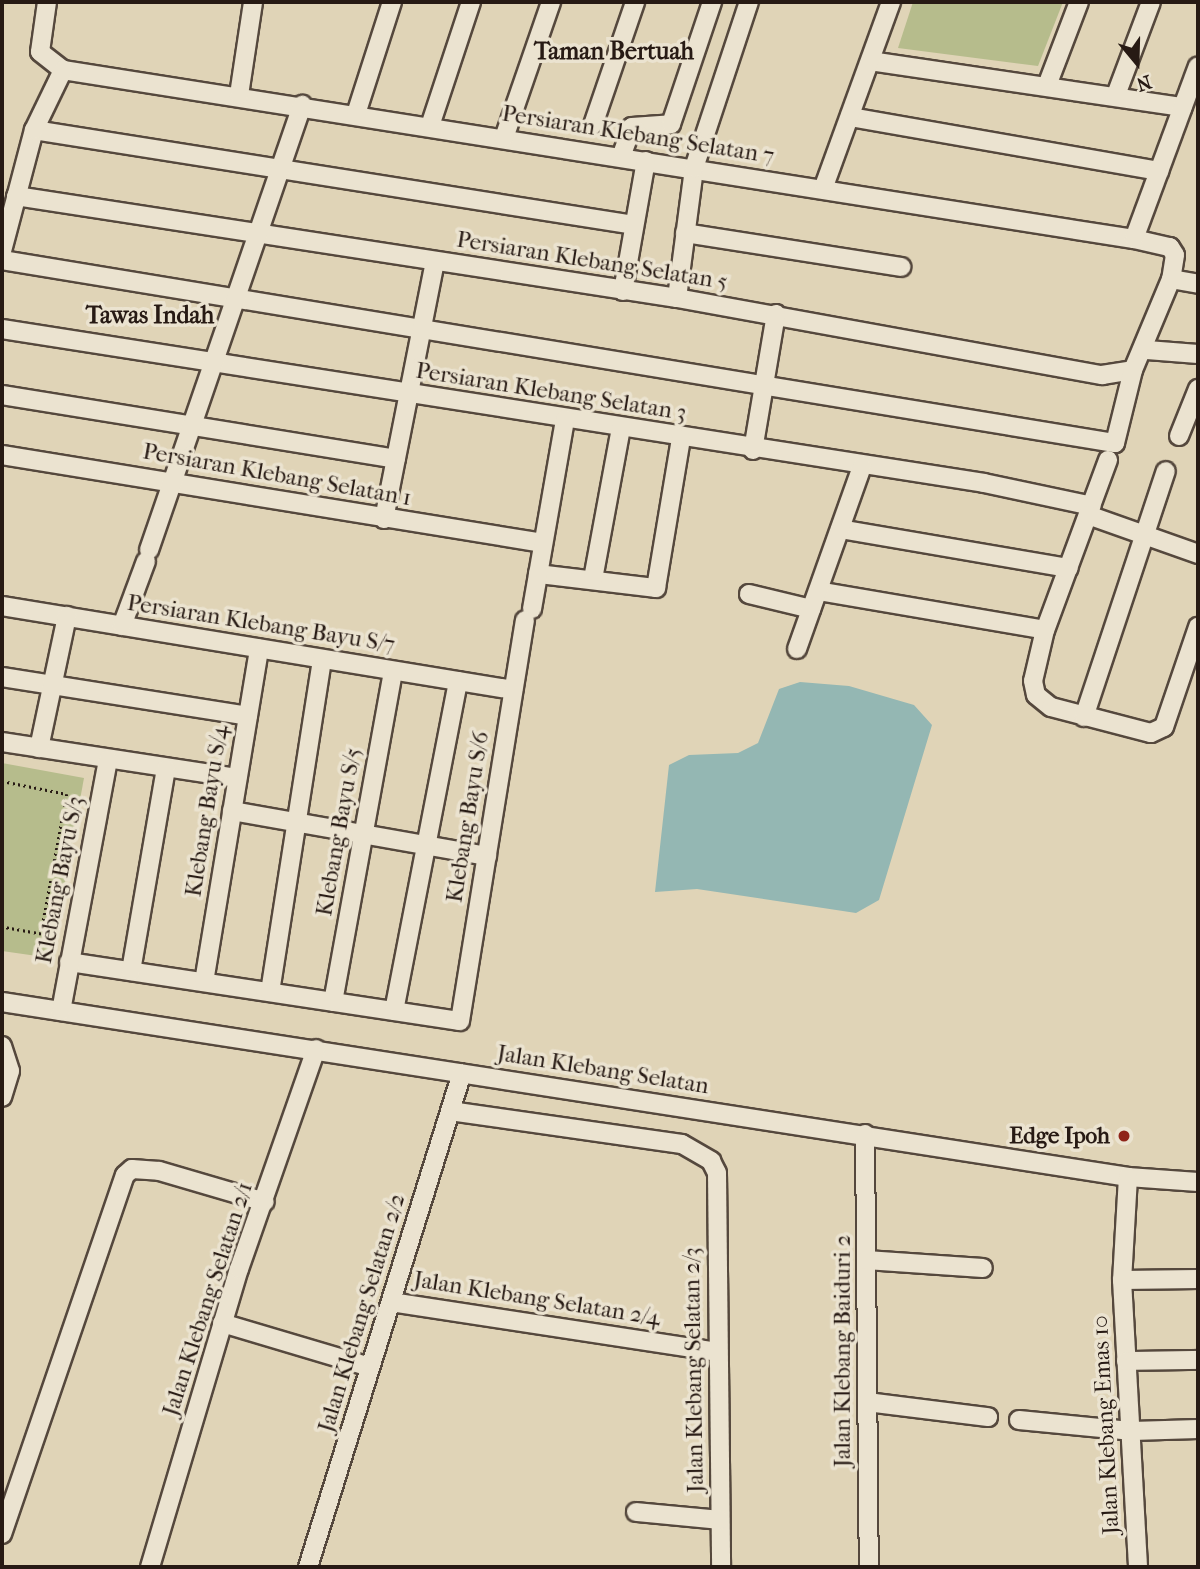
<!DOCTYPE html>
<html>
<head>
<meta charset="utf-8">
<style>
  body { margin:0 }
  #map { position:relative; width:1200px; height:1569px; overflow:hidden; background:#e0d4b7; font-family:"IM FELL French Canon",serif }
  div>[style] { position:absolute }
  .green>* { inset:0; background:#b6bc8c }
  .water>* { inset:0; background:#94b7b3 }
  .path>* { height:2.5px; margin-top:-1.25px; transform-origin:0; background:repeating-linear-gradient(90deg,#271a14 0 2px,transparent 0 5.5px) }
  .roads { filter:drop-shadow(2px 0 #55483d) drop-shadow(-2px 0 #55483d) drop-shadow(0 2px #55483d) drop-shadow(0 -2px #55483d) }
  .minor>* { height:18px; margin:-9px; padding:0 9px; transform-origin:9px; border-radius:9px; background:#ebe3d0 }
  .dots>* { width:19px; height:19px; translate:-50% -50%; box-sizing:border-box; border:4px solid #ebe3d0; border-radius:50% }
  span { translate:-50% -50%; white-space:nowrap; text-align:center; line-height:1.15; -webkit-text-stroke:7px #ebe3d0; paint-order:stroke }
  .street-label { font-size:23px; color:#271a14 }
  .poi-label { font-size:23px; color:#271a14; font-weight:700 }
  .right { translate:-100% -50%; text-align:right }
  .neighbourhood-label { font-size:24px; color:#271a14; font-weight:700 }
  .frame { position:absolute; inset:0; border:4px solid #271a14; pointer-events:none }
  .north { position:absolute; left:1102px; top:28px; width:70px; height:70px; -webkit-text-stroke:5px #ebe3d0; paint-order:stroke; rotate:161deg; font-size:19px; font-weight:700; line-height:28px; text-align:center; color:#271a14 }
  .north::after { content:''; display:block; margin:auto; width:24px; height:32px; background:#271a14; clip-path:polygon(50% 0,100% 100%,50% 72%,0 100%) }
</style>
</head>
<body>
<div id="map">
  <div class="green">
    <div style="clip-path:polygon(913px 2px,1063px 2px,1038px 66px,898px 48px)"></div>
    <div style="clip-path:polygon(2px 763px,84px 778px,51px 958px,2px 951px)"></div>
  </div>
  <div class="water">
    <div style="clip-path:polygon(800px 682px,849px 686px,914px 705px,932px 725px,879px 900px,856px 913px,697px 889px,655px 892px,669px 765px,689px 755px,738px 753px,758px 743px,779px 689px)"></div>
  </div>
  <div class="path">
    <div style="left:2px;top:781px;width:66px;rotate:11.3deg"></div>
    <div style="left:67px;top:794px;width:142px;rotate:100.5deg"></div>
    <div style="left:41px;top:934px;width:40px;rotate:-170deg"></div>
  </div>
  <div class="roads">
    <div class="minor">
      <div style="left:47px;top:2px;width:50px;rotate:98deg"></div>
      <div style="left:40px;top:52px;width:29px;rotate:38deg"></div>
      <div style="left:63px;top:70px;width:1084px;rotate:8.97deg"></div>
      <div style="left:1134px;top:239px;width:37px;rotate:13deg"></div>
      <div style="left:1170px;top:247px;width:9px;rotate:58deg"></div>
      <div style="left:1175px;top:255px;width:24px;rotate:99deg"></div>
      <div style="left:870px;top:61px;width:316px;rotate:8.4deg"></div>
      <div style="left:1048px;top:83px;width:87px;rotate:-69.1deg"></div>
      <div style="left:239px;top:95px;width:94px;rotate:-81.4deg"></div>
      <div style="left:1116px;top:95px;width:99px;rotate:-69.4deg"></div>
      <div style="left:356px;top:114px;width:118px;rotate:-72.2deg"></div>
      <div style="left:850px;top:117px;width:314px;rotate:9.9deg"></div>
      <div style="left:593px;top:125px;width:130px;rotate:-71.1deg"></div>
      <div style="left:430px;top:126px;width:131px;rotate:-71.7deg"></div>
      <div style="left:34px;top:130px;width:607px;rotate:9deg"></div>
      <div style="left:504px;top:138px;width:144px;rotate:-70.9deg"></div>
      <div style="left:621px;top:157px;width:32px;rotate:-70deg"></div>
      <div style="left:632px;top:127px;width:39px;rotate:-4deg"></div>
      <div style="left:671px;top:124px;width:129px;rotate:-71.4deg"></div>
      <div style="left:823px;top:189px;width:199px;rotate:-70deg"></div>
      <div style="left:16px;top:196px;width:669px;rotate:8.77deg"></div>
      <div style="left:677px;top:298px;width:432px;rotate:10.3deg"></div>
      <div style="left:1102px;top:375px;width:31px;rotate:-9deg"></div>
      <div style="left:1133px;top:370px;width:99px;rotate:-67.3deg"></div>
      <div style="left:1171px;top:279px;width:27px;rotate:10deg"></div>
      <div style="left:685px;top:233px;width:219px;rotate:8.9deg"></div>
      <div style="left:1134px;top:239px;width:184px;rotate:-69.7deg"></div>
      <div style="left:2px;top:251px;width:125px;rotate:-75.2deg"></div>
      <div style="left:34px;top:130px;width:67px;rotate:-64.2deg"></div>
      <div style="left:2px;top:260px;width:1128px;rotate:9.34deg"></div>
      <div style="left:1115px;top:443px;width:75px;rotate:-76.1deg"></div>
      <div style="left:623px;top:291px;width:132px;rotate:-80deg"></div>
      <div style="left:677px;top:298px;width:131px;rotate:-82.5deg"></div>
      <div style="left:694px;top:168px;width:175px;rotate:-71.7deg"></div>
      <div style="left:2px;top:329px;width:994px;rotate:8.91deg"></div>
      <div style="left:984px;top:483px;width:110px;rotate:12deg"></div>
      <div style="left:1147px;top:350px;width:51px;rotate:4.5deg"></div>
      <div style="left:2px;top:395px;width:399px;rotate:9.2deg"></div>
      <div style="left:1179px;top:436px;width:51px;rotate:-68deg"></div>
      <div style="left:753px;top:450px;width:138px;rotate:-80.4deg"></div>
      <div style="left:2px;top:455px;width:548px;rotate:9.24deg"></div>
      <div style="left:1108px;top:460px;width:181px;rotate:110.3deg"></div>
      <div style="left:1045px;top:630px;width:52px;rotate:103.2deg"></div>
      <div style="left:1033px;top:681px;width:14px;rotate:78deg"></div>
      <div style="left:1036px;top:695px;width:19px;rotate:39deg"></div>
      <div style="left:1051px;top:707px;width:103px;rotate:14.6deg"></div>
      <div style="left:1151px;top:733px;width:14px;rotate:-25deg"></div>
      <div style="left:1164px;top:727px;width:106px;rotate:-71.2deg"></div>
      <div style="left:1088px;top:515px;width:117px;rotate:19.5deg"></div>
      <div style="left:384px;top:519px;width:262px;rotate:-78.8deg"></div>
      <div style="left:840px;top:529px;width:232px;rotate:9.7deg"></div>
      <div style="left:149px;top:550px;width:471px;rotate:-71deg"></div>
      <div style="left:538px;top:574px;width:119px;rotate:6.8deg"></div>
      <div style="left:656px;top:588px;width:151px;rotate:-80.5deg"></div>
      <div style="left:593px;top:579px;width:154px;rotate:-79.5deg"></div>
      <div style="left:818px;top:591px;width:230px;rotate:9.7deg"></div>
      <div style="left:749px;top:594px;width:64px;rotate:13.6deg"></div>
      <div style="left:2px;top:606px;width:518px;rotate:9.33deg"></div>
      <div style="left:532px;top:609px;width:193px;rotate:-80.1deg"></div>
      <div style="left:122px;top:626px;width:69px;rotate:-69.7deg"></div>
      <div style="left:797px;top:649px;width:194px;rotate:-70.4deg"></div>
      <div style="left:2px;top:677px;width:249px;rotate:9deg"></div>
      <div style="left:1084px;top:717px;width:259px;rotate:-71.6deg"></div>
      <div style="left:2px;top:742px;width:238px;rotate:8.7deg"></div>
      <div style="left:39px;top:748px;width:135px;rotate:-78deg"></div>
      <div style="left:232px;top:811px;width:259px;rotate:10deg"></div>
      <div style="left:69px;top:962px;width:395px;rotate:8.6deg"></div>
      <div style="left:460px;top:1021px;width:406px;rotate:-80.8deg"></div>
      <div style="left:131px;top:971px;width:205px;rotate:-80.2deg"></div>
      <div style="left:204px;top:982px;width:338px;rotate:-80.6deg"></div>
      <div style="left:270px;top:992px;width:337px;rotate:-81.1deg"></div>
      <div style="left:2px;top:1002px;width:1140px;rotate:8.83deg"></div>
      <div style="left:1128px;top:1177px;width:70px;rotate:4.1deg"></div>
      <div style="left:333px;top:1002px;width:336px;rotate:-79.7deg"></div>
      <div style="left:61px;top:1011px;width:256px;rotate:-79.4deg"></div>
      <div style="left:394px;top:1011px;width:336px;rotate:-79deg"></div>
      <div style="left:2px;top:1046px;width:26px;rotate:72deg"></div>
      <div style="left:10px;top:1071px;width:27px;rotate:107deg"></div>
      <div style="left:450px;top:1111px;width:234px;rotate:8.1deg"></div>
      <div style="left:682px;top:1144px;width:34px;rotate:30deg"></div>
      <div style="left:711px;top:1161px;width:13px;rotate:63deg"></div>
      <div style="left:717px;top:1173px;width:394px;rotate:89.4deg"></div>
      <div style="left:865px;top:1134px;width:433px;rotate:89.5deg"></div>
      <div style="left:1128px;top:1177px;width:103px;rotate:93.3deg"></div>
      <div style="left:1122px;top:1280px;width:287px;rotate:86.8deg"></div>
      <div style="left:866px;top:1260px;width:117px;rotate:3.9deg"></div>
      <div style="left:1122px;top:1280px;width:76px;rotate:-0.8deg"></div>
      <div style="left:391px;top:1302px;width:330px;rotate:8.7deg"></div>
      <div style="left:222px;top:1323px;width:154px;rotate:16.6deg"></div>
      <div style="left:1126px;top:1361px;width:72px;rotate:-0.8deg"></div>
      <div style="left:867px;top:1402px;width:122px;rotate:7.1deg"></div>
      <div style="left:1019px;top:1420px;width:114px;rotate:5.6deg"></div>
      <div style="left:1132px;top:1431px;width:66px;rotate:-1.7deg"></div>
      <div style="left:636px;top:1512px;width:84px;rotate:5.4deg"></div>
      <div style="left:2px;top:1534px;width:379px;rotate:-71.1deg"></div>
      <div style="left:125px;top:1175px;width:9px;rotate:-41deg"></div>
      <div style="left:132px;top:1169px;width:27px;rotate:4deg"></div>
      <div style="left:159px;top:1171px;width:110px;rotate:16.3deg"></div>
      <div style="left:150px;top:1567px;width:311px;rotate:-73.4deg"></div>
      <div style="left:239px;top:1269px;width:233px;rotate:-70.7deg"></div>
      <div style="left:308px;top:1567px;width:517px;rotate:-72.69deg"></div>
    </div>
  </div>
  <div class="dots">
    <div style="left:1124px;top:1136px;background:#8f2418"></div>
  </div>
  <div class="street-label">
    <span style="left:638px;top:135px;rotate:9deg">Persiaran Klebang Selatan 7</span>
    <span style="left:592px;top:261px;rotate:9deg">Persiaran Klebang Selatan 5</span>
    <span style="left:551px;top:392px;rotate:9deg">Persiaran Klebang Selatan 3</span>
    <span style="left:277px;top:475px;rotate:10deg">Persiaran Klebang Selatan 1</span>
    <span style="left:261px;top:624px;rotate:9deg">Persiaran Klebang Bayu S/7</span>
    <span style="left:207px;top:811px;rotate:-81deg">Klebang Bayu S/4</span>
    <span style="left:468px;top:817px;rotate:-81deg">Klebang Bayu S/6</span>
    <span style="left:339px;top:832px;rotate:-80deg">Klebang Bayu S/5</span>
    <span style="left:60px;top:880px;rotate:-79deg">Klebang Bayu S/3</span>
    <span style="left:603px;top:1070px;rotate:9deg">Jalan Klebang Selatan</span>
    <span style="left:208px;top:1299px;rotate:-72deg">Jalan Klebang Selatan 2/1</span>
    <span style="left:537px;top:1299px;rotate:9deg">Jalan Klebang Selatan 2/4</span>
    <span style="left:362px;top:1313px;rotate:-73deg">Jalan Klebang Selatan 2/2</span>
    <span style="left:843px;top:1351px;rotate:-90deg">Jalan Klebang Baiduri 2</span>
    <span style="left:694px;top:1370px;rotate:-91deg">Jalan Klebang Selatan 2/3</span>
    <span style="left:1106px;top:1425px;rotate:-93deg">Jalan Klebang Emas 10</span>
  </div>
  <div class="poi-label">
    <span class="right" style="left:1110px;top:1136px">Edge Ipoh</span>
  </div>
  <div class="neighbourhood-label">
    <span style="left:614px;top:52px">Taman Bertuah</span>
    <span style="left:150px;top:316px">Tawas Indah</span>
  </div>
  <div class="frame"></div>
  <div class="north">N</div>
</div>
</body>
</html>
